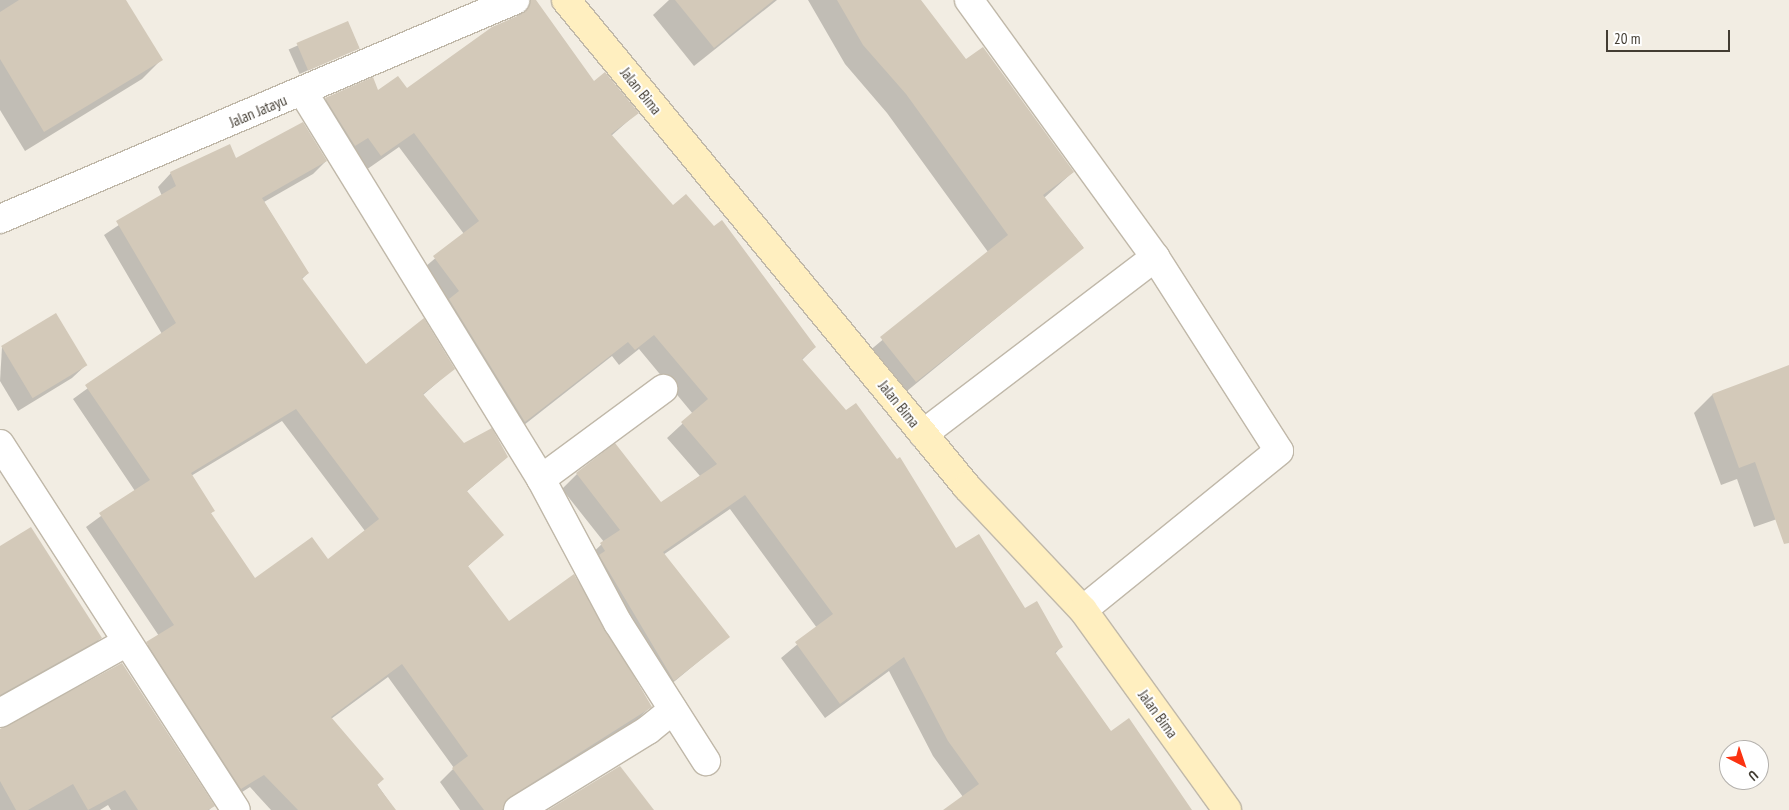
<!DOCTYPE html>
<html>
<head>
<meta charset="utf-8">
<style>
  body { margin:0 }
  #map { position:relative; width:1789px; height:810px; overflow:hidden; background:#f2ede3; font-family:"PT Sans Narrow",sans-serif }
  div>[style] { position:absolute }
  .shadow>* { inset:0; background:#0003; transform-origin:0 0 }
  .building>* { inset:0; background:#d3c9b9; transform-origin:0 0 }
  .roads { filter:drop-shadow(1px 0 #c0b8a9) drop-shadow(-1px 0 #c0b8a9) drop-shadow(0 1px #c0b8a9) drop-shadow(0 -1px #c0b8a9) }
  .street>* { height:28px; margin:-14px; padding:0 14px; transform-origin:14px; border-radius:14px; background:#fff }
  .secondary>* { height:28px; margin:-14px; padding:0 14px; transform-origin:14px; border-radius:14px; background:#ffefc0 }
  span { translate:-50% -50%; white-space:nowrap; text-align:center; line-height:1.15; -webkit-text-stroke:4px #fff; paint-order:stroke }
  .street-label { font-size:15px; color:#433d33 }
  .north { position:absolute; left:1719px; top:740px; width:50px; height:50px; box-sizing:border-box; background:#fff; border:1px solid #b4b1ad; border-radius:50%; rotate:139deg; font-size:14px; font-weight:700; line-height:20px; text-align:center; color:#433d33 }
  .north::after { content:''; display:block; margin:auto; width:18px; height:22px; background:#fb3311; clip-path:polygon(50% 0,100% 100%,50% 72%,0 100%) }
  .scale { position:absolute; left:1606px; top:30px; width:124px; height:22px; box-sizing:border-box; border:2px solid #433d33; border-top:0; padding-left:6px; font-size:15px; line-height:18px; white-space:nowrap; color:#433d33; -webkit-text-stroke:4px #fff; paint-order:stroke }
</style>
</head>
<body>
<div id="map">
  <div class="shadow">
    <div style="clip-path:polygon(0 0,125px 0,161px 60px,142px 79px,25px 151px,0 110px)"></div>
    <div style="clip-path:polygon(532px 0,594px 83px,637px 113px,611px 136px,672px 206px,815px 347px,802px 360px,955px 550px,1061px 647px,1055px 654px,1111px 732px,1191px 810px,948px 810px,963px 797px,933px 756px,889px 671px,825px 718px,781px 658px,817px 628px,730px 509px,663px 555px,728px 637px,658px 695px,586px 559px,604px 542px,562px 489px,577px 474px,661px 503px,700px 476px,667px 438px,693px 414px,639px 349px,619px 365px,612px 356px,510px 436px,419px 272px,464px 234px,399px 147px,366px 170px,311px 114px,326px 99px,406px 90px,516px 18px)"></div>
    <div style="clip-path:polygon(669px 0,777px 0,694px 66px,653px 15px)"></div>
    <div style="clip-path:polygon(808px 0,919px 0,966px 61px,1073px 172px,1044px 198px,1083px 247px,896px 400px,862px 357px,988px 252px,887px 113px,845px 64px)"></div>
    <div style="left:348px;top:23px;width:27px;height:65px;rotate:66deg"></div>
    <div style="clip-path:polygon(evenodd,236px 160px,326px 161px,313px 174px,264px 202px,308px 273px,301px 280px,366px 365px,453px 369px,423px 395px,463px 445px,507px 457px,466px 492px,502px 535px,467px 567px,509px 623px,650px 707px,637px 720px,503px 805px,503px 810px,460px 810px,440px 782px,454px 768px,388px 677px,331px 719px,395px 810px,271px 810px,250px 787px,228px 801px,134px 656px,159px 636px,86px 527px,135px 491px,73px 399px,162px 334px,104px 235px,162px 196px,158px 187px,171px 173px,236px 160px,282px 421px,365px 531px,328px 561px,254px 580px,210px 514px,213px 511px,191px 476px,282px 421px)"></div>
    <div style="clip-path:polygon(2px 347px,86px 365px,72px 378px,18px 411px,0 381px)"></div>
    <div style="clip-path:polygon(1789px 366px,1789px 515px,1754px 527px,1737px 479px,1721px 485px,1694px 413px,1712px 395px)"></div>
    <div style="clip-path:polygon(0 548px,101px 638px,87px 651px,0 700px)"></div>
    <div style="clip-path:polygon(8px 728px,213px 806px,209px 810px,111px 810px,108px 805px,100px 810px,0 810px,0 729px)"></div>
  </div>
  <div class="building">
    <div style="clip-path:polygon(19px 0,126px 0,163px 60px,44px 132px,0 59px,0 12px)"></div>
    <div style="clip-path:polygon(530px 0,536px 0,594px 81px,605px 72px,639px 113px,611px 134px,673px 205px,686px 194px,714px 226px,722px 220px,816px 347px,802px 359px,846px 410px,856px 403px,897px 459px,900px 457px,956px 548px,979px 534px,1025px 608px,1037px 601px,1063px 647px,1055px 652px,1111px 731px,1129px 718px,1192px 810px,943px 810px,979px 784px,948px 741px,904px 657px,840px 704px,795px 642px,833px 614px,745px 495px,663px 552px,730px 637px,674px 681px,599px 555px,605px 551px,600px 543px,620px 530px,576px 473px,615px 443px,661px 502px,717px 464px,681px 422px,708px 399px,654px 335px,635px 350px,628px 342px,525px 422px,449px 299px,459px 291px,433px 256px,479px 221px,414px 133px,381px 156px,368px 138px,355px 146px,325px 98px,373px 77px,378px 90px,398px 76px,407px 88px,492px 27px,522px 14px)"></div>
    <div style="clip-path:polygon(675px 0,774px 0,714px 48px)"></div>
    <div style="clip-path:polygon(837px 0,921px 0,966px 59px,983px 47px,1074px 172px,1043px 195px,1084px 248px,916px 382px,880px 337px,1008px 235px,906px 94px,863px 45px)"></div>
    <div style="left:348px;top:21px;width:30px;height:56px;rotate:67deg"></div>
    <div style="clip-path:polygon(evenodd,303px 122px,327px 161px,262px 198px,309px 273px,302px 278px,366px 364px,424px 318px,455px 369px,423px 394px,464px 443px,492px 428px,508px 457px,467px 491px,504px 535px,468px 566px,509px 621px,574px 574px,652px 707px,510px 797px,502px 810px,484px 810px,452px 768px,468px 756px,402px 664px,331px 717px,384px 779px,377px 785px,396px 810px,298px 810px,264px 775px,241px 789px,146px 642px,174px 625px,99px 513px,150px 480px,85px 385px,176px 323px,116px 221px,176px 186px,170px 172px,230px 144px,236px 158px,303px 122px,296px 409px,379px 519px,328px 559px,312px 537px,255px 578px,211px 513px,215px 511px,191px 473px,296px 409px)"></div>
    <div style="left:56px;top:313px;width:61px;height:64px;rotate:59deg"></div>
    <div style="clip-path:polygon(1789px 365px,1789px 543px,1784px 544px,1755px 462px,1739px 468px,1712px 394px)"></div>
    <div style="clip-path:polygon(31px 527px,102px 638px,0 695px,0 546px)"></div>
    <div style="clip-path:polygon(122px 663px,215px 806px,208px 810px,138px 810px,125px 790px,88px 810px,73px 784px,28px 810px,16px 810px,0 781px,0 729px)"></div>
    <div style="clip-path:polygon(620px 766px,654px 810px,548px 810px)"></div>
  </div>
  <div class="roads">
    <div class="street">
      <div style="left:969px;top:0;width:317px;rotate:54.1deg"></div>
      <div style="left:1155px;top:257px;width:230px;rotate:57.4deg"></div>
      <div style="left:1279px;top:451px;width:252px;rotate:141deg"></div>
      <div style="left:303px;top:92px;width:454px;rotate:58.4deg"></div>
      <div style="left:541px;top:479px;width:163px;rotate:61.9deg"></div>
      <div style="left:618px;top:623px;width:164px;rotate:57.5deg"></div>
      <div style="left:0;top:219px;width:560px;rotate:-23.04deg"></div>
      <div style="left:923px;top:434px;width:292px;rotate:-37.3deg"></div>
      <div style="left:0;top:444px;width:435px;rotate:57.2deg"></div>
      <div style="left:541px;top:479px;width:152px;rotate:-36.4deg"></div>
      <div style="left:0;top:713px;width:145px;rotate:-29.2deg"></div>
      <div style="left:518px;top:810px;width:153px;rotate:-31.6deg"></div>
      <div style="left:648px;top:730px;width:32px;rotate:-39deg"></div>
    </div>
    <div class="secondary">
      <div style="left:566px;top:0;width:631px;rotate:50.53deg"></div>
      <div style="left:967px;top:487px;width:169px;rotate:46.7deg"></div>
      <div style="left:1083px;top:610px;width:246px;rotate:54.2deg"></div>
    </div>
  </div>
  <div class="street-label">
    <span style="left:641px;top:91px;rotate:51deg">Jalan Bima</span>
    <span style="left:258px;top:111px;rotate:-23deg">Jalan Jatayu</span>
    <span style="left:899px;top:404px;rotate:51deg">Jalan Bima</span>
    <span style="left:1158px;top:714px;rotate:54deg">Jalan Bima</span>
  </div>
  <div class="north">U</div>
  <div class="scale">20 m</div>
</div>
</body>
</html>
